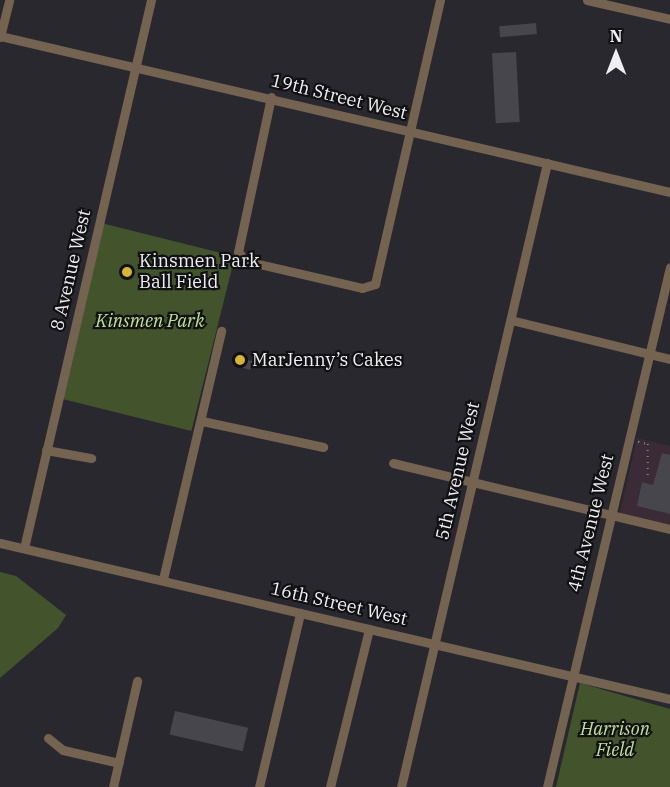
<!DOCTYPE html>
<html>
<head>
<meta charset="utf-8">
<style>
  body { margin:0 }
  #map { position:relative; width:670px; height:787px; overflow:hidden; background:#28282e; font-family:"IBM Plex Serif",serif }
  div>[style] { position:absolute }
  .education>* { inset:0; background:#3a2b36 }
  .green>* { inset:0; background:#43542d; transform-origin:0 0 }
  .building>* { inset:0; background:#46464c; transform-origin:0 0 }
  .path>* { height:1.5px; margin-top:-0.75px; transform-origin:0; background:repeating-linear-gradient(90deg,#86868c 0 1.5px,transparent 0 6px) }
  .minor>* { height:9px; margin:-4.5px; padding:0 4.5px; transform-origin:4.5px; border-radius:4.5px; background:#756351 }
  .dots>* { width:16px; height:16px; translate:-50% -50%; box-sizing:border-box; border:3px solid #111114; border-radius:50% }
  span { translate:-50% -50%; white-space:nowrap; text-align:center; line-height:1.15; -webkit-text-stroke:4.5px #111114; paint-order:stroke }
  .street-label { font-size:18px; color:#efeff3 }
  .poi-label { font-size:18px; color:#efeff3 }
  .left { translate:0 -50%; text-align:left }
  .park-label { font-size:18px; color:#bee194; font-style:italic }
  .north { position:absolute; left:586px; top:24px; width:60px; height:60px; -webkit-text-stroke:4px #111114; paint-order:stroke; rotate:0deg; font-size:16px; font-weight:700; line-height:24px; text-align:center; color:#efeff3 }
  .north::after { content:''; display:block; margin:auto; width:21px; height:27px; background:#efeff3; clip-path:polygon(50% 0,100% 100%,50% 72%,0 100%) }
</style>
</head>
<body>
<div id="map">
  <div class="education">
    <div style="clip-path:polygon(637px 438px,670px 446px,670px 525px,620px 513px)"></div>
  </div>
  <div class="green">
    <div style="left:101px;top:223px;width:138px;height:180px;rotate:14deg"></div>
    <div style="clip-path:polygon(0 572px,16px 576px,66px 615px,58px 628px,0 678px)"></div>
    <div style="clip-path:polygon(580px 683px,670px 709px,670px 787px,556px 787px)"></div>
  </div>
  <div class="building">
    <div style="left:536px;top:23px;width:11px;height:37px;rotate:85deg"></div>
    <div style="left:516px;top:52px;width:70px;height:24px;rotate:87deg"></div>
    <div style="left:237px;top:357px;width:16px;height:9px;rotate:15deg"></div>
    <div style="clip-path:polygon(662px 453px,670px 455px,670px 514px,637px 506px,642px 482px,653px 485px)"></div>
    <div style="left:175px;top:711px;width:75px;height:24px;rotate:13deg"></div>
  </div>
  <div class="path">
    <div style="left:638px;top:442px;width:10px;rotate:11deg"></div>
    <div style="left:648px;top:444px;width:36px;rotate:90deg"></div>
  </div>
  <div class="minor">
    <div style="left:587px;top:0;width:85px;rotate:12.9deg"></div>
    <div style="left:0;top:36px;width:688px;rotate:13.11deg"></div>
    <div style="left:0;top:37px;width:38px;rotate:-76deg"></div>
    <div style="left:271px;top:97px;width:158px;rotate:102deg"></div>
    <div style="left:238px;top:252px;width:12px;rotate:48deg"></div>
    <div style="left:246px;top:261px;width:119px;rotate:13.1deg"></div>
    <div style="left:362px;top:288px;width:14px;rotate:-17deg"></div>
    <div style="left:375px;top:284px;width:291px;rotate:-77.1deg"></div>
    <div style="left:511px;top:320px;width:164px;rotate:13.8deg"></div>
    <div style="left:202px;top:421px;width:124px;rotate:12.1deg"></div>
    <div style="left:46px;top:450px;width:46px;rotate:10.1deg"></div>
    <div style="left:393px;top:463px;width:285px;rotate:13.4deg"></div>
    <div style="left:0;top:543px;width:688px;rotate:13.11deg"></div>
    <div style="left:24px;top:548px;width:563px;rotate:-76.95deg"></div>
    <div style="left:163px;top:579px;width:255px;rotate:-76.8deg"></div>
    <div style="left:48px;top:738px;width:19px;rotate:39deg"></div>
    <div style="left:63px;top:750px;width:57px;rotate:13.1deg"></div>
    <div style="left:113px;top:787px;width:109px;rotate:-77.2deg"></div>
    <div style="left:259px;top:787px;width:179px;rotate:-76.7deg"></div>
    <div style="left:330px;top:787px;width:163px;rotate:-76.1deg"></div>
    <div style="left:401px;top:787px;width:641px;rotate:-76.83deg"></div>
    <div style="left:547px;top:787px;width:534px;rotate:-76.69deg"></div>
  </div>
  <div class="dots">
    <div style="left:127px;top:272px;background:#d6b534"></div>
    <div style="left:240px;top:360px;background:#d6b534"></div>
  </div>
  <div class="street-label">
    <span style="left:339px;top:97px;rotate:14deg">19th Street West</span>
    <span style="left:71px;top:270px;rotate:-77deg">8 Avenue West</span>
    <span style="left:458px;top:471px;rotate:-77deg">5th Avenue West</span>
    <span style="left:591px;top:523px;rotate:-76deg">4th Avenue West</span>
    <span style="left:339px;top:604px;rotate:13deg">16th Street West</span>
  </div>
  <div class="poi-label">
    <span class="left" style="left:139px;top:272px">Kinsmen Park<br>Ball Field</span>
    <span class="left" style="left:252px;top:360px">MarJenny’s Cakes</span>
  </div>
  <div class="park-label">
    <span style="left:150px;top:321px">Kinsmen Park</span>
    <span style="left:615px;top:740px">Harrison<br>Field</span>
  </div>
  <div class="north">N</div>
</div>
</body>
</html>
